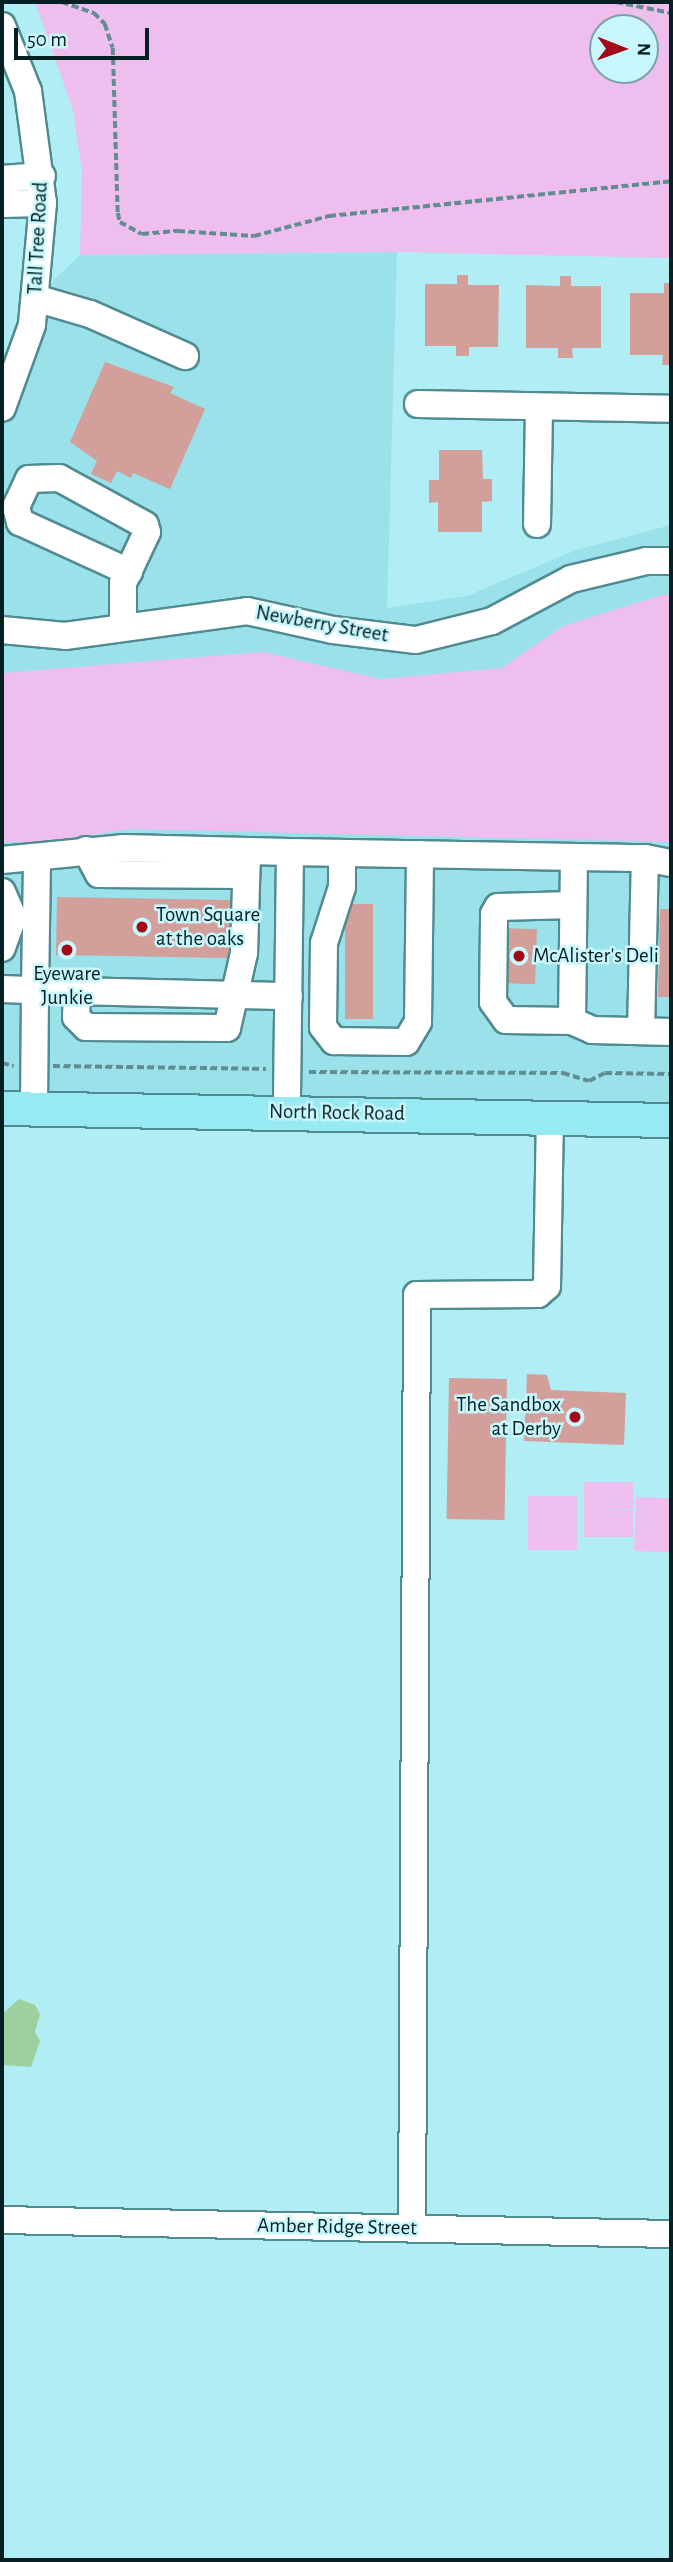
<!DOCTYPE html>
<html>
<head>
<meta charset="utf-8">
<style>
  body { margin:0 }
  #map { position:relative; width:673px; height:2562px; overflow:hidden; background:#b0edf4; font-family:"Alegreya Sans",sans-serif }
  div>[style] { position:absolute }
  .built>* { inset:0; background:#9be1ea }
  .green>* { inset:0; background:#eebeef; transform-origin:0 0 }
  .water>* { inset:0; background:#9ecf9f }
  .building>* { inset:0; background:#d39f9a; transform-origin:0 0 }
  .path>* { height:3.5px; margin-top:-1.75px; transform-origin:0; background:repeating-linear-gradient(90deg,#618d92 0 7px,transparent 0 10.5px) }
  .roads { filter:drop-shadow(2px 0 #518b92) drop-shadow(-2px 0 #518b92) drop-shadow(0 2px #518b92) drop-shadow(0 -2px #518b92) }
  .minor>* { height:26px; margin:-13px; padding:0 13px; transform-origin:13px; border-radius:13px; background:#fff }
  .major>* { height:33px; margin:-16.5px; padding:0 16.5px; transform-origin:16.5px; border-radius:16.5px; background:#97e9f2 }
  .dots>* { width:19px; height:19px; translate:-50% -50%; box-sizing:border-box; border:4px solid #c8f8fe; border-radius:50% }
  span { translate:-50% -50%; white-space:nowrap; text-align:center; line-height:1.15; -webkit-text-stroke:5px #c8f8fe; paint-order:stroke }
  .street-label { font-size:21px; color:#061f22 }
  .poi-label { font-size:21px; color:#061f22 }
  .left { translate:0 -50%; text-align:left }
  .right { translate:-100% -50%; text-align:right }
  .frame { position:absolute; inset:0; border:4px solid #061f22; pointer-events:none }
  .north { position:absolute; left:589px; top:14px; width:70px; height:70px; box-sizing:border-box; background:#c8f8fe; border:2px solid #7aa1a6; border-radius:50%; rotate:91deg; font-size:19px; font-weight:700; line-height:28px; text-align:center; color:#061f22 }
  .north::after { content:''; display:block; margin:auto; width:24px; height:32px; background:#a30819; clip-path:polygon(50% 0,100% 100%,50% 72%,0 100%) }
  .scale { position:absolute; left:14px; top:28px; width:135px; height:32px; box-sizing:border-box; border:4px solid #061f22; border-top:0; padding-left:9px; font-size:21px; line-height:24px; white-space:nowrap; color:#061f22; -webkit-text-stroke:5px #c8f8fe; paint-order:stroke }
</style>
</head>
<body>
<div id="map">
  <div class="built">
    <div style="clip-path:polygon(397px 252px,387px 608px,467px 596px,576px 550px,671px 525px,671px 1120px,2px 1108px,2px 408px,35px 298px,80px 255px)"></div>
  </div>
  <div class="green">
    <div style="clip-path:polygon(evenodd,35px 2px,671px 2px,671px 258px,397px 252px,80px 255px,82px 172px,73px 110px,35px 2px,645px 28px,645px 70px,603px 70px,603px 28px,645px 28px)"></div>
    <div style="clip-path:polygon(662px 595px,671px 595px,671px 842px,129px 829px,50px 842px,2px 842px,2px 673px,263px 652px,380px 679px,502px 668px,563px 626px)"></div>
    <div style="clip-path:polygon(584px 1482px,633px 1482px,633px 1509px,603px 1509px,633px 1510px,633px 1537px,584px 1537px)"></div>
    <div style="left:528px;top:1496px;width:49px;height:54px"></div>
    <div style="left:636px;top:1497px;width:35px;height:54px;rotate:2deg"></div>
  </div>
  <div class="water">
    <div style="clip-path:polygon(19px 1999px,35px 2005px,40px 2014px,35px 2032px,40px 2041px,31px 2067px,2px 2065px,2px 2014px)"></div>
  </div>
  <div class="building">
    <div style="clip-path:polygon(457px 275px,468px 275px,468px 285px,499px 285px,498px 347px,469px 347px,469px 356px,456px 356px,456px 346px,425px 346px,425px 284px,457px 284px)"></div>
    <div style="clip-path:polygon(560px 276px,571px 276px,571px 286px,601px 286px,601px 348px,572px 348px,573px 358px,558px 358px,558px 348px,526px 348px,526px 285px,560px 286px)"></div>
    <div style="clip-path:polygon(664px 283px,671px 283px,671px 365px,662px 365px,663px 355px,630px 355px,630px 293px,664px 293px)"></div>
    <div style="clip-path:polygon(105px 362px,174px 387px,170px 393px,205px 409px,170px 489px,133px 473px,131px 478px,117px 471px,111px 483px,91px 474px,97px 461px,70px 442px)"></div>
    <div style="clip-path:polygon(439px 450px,482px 450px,483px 479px,492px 479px,492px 501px,482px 502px,482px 532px,438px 532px,438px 502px,429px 503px,429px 480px,439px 480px)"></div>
    <div style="left:57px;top:897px;width:173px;height:58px;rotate:1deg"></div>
    <div style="left:345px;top:904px;width:28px;height:115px"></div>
    <div style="clip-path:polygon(660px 909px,671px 909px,671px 997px,658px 997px)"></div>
    <div style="left:503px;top:928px;width:34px;height:55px;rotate:2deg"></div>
    <div style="clip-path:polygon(527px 1374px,547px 1375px,551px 1390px,626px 1393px,624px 1445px,524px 1441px)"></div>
    <div style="left:449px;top:1378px;width:58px;height:141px;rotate:1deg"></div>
  </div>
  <div class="path">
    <div style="left:62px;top:2px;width:34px;rotate:19deg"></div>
    <div style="left:94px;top:13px;width:16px;rotate:45deg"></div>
    <div style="left:105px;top:24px;width:25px;rotate:72deg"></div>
    <div style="left:113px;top:48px;width:165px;rotate:88.3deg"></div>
    <div style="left:118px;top:213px;width:9px;rotate:77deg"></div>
    <div style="left:120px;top:222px;width:25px;rotate:29deg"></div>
    <div style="left:142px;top:234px;width:36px;rotate:-5deg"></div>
    <div style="left:178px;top:231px;width:76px;rotate:3.8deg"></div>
    <div style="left:254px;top:236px;width:78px;rotate:-14.9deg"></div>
    <div style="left:329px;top:216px;width:344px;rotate:-5.8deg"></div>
    <div style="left:616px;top:2px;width:56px;rotate:11.3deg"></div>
    <div style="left:2px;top:1063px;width:12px;rotate:14deg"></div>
    <div style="left:53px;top:1066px;width:213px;rotate:0.8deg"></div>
    <div style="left:309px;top:1072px;width:254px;rotate:0.2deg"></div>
    <div style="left:563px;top:1073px;width:27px;rotate:17deg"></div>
    <div style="left:589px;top:1081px;width:18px;rotate:-27deg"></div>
    <div style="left:605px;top:1073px;width:66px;rotate:0.9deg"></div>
  </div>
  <div class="roads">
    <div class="minor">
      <div style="left:2px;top:26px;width:70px;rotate:68.2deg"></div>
      <div style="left:28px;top:91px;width:113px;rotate:82.4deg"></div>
      <div style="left:43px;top:203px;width:122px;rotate:95.2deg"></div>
      <div style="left:32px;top:325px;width:88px;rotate:109.9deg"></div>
      <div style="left:2px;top:179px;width:40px;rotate:-4.3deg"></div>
      <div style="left:2px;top:204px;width:41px;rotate:-1.4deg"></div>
      <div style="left:35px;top:298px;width:57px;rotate:16.2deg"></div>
      <div style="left:90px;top:314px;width:104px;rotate:23.9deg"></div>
      <div style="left:418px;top:404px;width:253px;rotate:1.1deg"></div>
      <div style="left:537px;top:524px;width:117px;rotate:-89deg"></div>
      <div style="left:123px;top:628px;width:45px;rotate:-90deg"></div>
      <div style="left:123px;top:583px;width:56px;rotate:-64.8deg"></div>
      <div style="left:147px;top:532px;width:7px;rotate:-106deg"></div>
      <div style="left:145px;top:525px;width:98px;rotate:-151.3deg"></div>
      <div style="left:59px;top:478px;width:30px;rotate:178deg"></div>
      <div style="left:29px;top:479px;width:31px;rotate:115deg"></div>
      <div style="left:16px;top:507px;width:16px;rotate:75deg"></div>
      <div style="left:20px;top:522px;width:120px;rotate:24.6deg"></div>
      <div style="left:2px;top:630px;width:63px;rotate:5.4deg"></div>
      <div style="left:65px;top:636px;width:184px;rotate:-7.8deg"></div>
      <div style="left:247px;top:611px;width:88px;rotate:12.5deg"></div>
      <div style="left:333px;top:630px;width:84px;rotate:6.9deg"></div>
      <div style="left:416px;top:640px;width:78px;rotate:-14deg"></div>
      <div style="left:492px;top:621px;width:89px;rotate:-28deg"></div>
      <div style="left:571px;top:579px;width:77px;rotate:-13.5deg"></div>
      <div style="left:646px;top:561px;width:25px"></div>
      <div style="left:86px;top:850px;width:27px;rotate:62deg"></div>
      <div style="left:99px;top:874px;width:147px;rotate:0.4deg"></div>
      <div style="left:290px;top:852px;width:355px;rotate:1deg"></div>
      <div style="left:645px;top:858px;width:26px;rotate:11deg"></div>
      <div style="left:342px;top:853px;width:34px;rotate:90deg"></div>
      <div style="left:342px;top:887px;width:59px;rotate:107.8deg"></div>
      <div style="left:324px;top:943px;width:84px;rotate:90.7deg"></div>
      <div style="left:323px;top:1027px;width:18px;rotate:52deg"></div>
      <div style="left:334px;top:1041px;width:72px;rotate:0.8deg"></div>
      <div style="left:406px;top:1042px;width:23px;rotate:-59deg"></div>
      <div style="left:418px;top:1022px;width:168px;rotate:-89.3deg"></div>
      <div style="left:574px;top:857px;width:164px;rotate:90.7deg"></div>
      <div style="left:572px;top:1021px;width:22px;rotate:24deg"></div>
      <div style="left:592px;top:1030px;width:79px;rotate:1.5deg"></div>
      <div style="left:2px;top:860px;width:123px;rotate:-5.6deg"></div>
      <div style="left:124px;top:848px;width:166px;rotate:1.4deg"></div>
      <div style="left:290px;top:852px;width:260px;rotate:90.7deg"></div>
      <div style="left:2px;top:892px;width:27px;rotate:66deg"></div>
      <div style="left:13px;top:917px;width:33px;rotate:110deg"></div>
      <div style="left:2px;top:989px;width:33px;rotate:2deg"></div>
      <div style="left:35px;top:990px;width:131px;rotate:-89.1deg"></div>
      <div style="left:77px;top:990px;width:27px;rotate:92deg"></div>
      <div style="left:76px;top:1017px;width:14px;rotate:45deg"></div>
      <div style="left:86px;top:1027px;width:141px;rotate:0.4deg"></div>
      <div style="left:227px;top:1028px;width:77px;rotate:-77.2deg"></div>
      <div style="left:244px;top:953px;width:102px;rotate:-88.3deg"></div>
      <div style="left:572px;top:1021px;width:66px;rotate:-179.1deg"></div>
      <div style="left:506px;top:1020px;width:22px;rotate:-126deg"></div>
      <div style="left:493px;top:1002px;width:88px;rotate:-89.3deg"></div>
      <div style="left:494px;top:914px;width:8px;rotate:-60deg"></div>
      <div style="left:498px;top:907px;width:75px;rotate:-1.5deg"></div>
      <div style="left:641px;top:1031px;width:173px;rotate:-88.7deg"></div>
      <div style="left:34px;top:1108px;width:118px;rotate:-89.5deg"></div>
      <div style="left:35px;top:990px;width:254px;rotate:1.4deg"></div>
      <div style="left:2px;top:2220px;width:669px;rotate:1.2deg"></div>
      <div style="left:412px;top:2228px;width:933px;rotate:-89.69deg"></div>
      <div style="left:417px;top:1295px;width:121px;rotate:-0.5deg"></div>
      <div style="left:538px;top:1294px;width:12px;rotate:-42deg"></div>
      <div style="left:547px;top:1286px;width:168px;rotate:-89deg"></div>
    </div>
    <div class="major">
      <div style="left:2px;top:1108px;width:669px;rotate:1.03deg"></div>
    </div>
  </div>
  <div class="dots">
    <div style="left:142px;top:927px;background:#a30819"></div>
    <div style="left:67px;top:950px;background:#a30819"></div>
    <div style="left:519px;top:956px;background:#a30819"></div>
    <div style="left:575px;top:1417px;background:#a30819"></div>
  </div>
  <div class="street-label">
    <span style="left:38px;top:238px;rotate:-87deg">Tall Tree Road</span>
    <span style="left:322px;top:624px;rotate:10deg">Newberry Street</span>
    <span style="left:337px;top:1113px;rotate:1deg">North Rock Road</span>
    <span style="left:337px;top:2227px;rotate:1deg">Amber Ridge Street</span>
  </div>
  <div class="poi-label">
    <span class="left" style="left:156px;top:927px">Town Square<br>at the oaks</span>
    <span class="left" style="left:533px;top:956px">McAlister's Deli</span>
    <span style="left:67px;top:986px">Eyeware<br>Junkie</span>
    <span class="right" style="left:561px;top:1417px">The Sandbox<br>at Derby</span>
  </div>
  <div class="frame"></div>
  <div class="north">N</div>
  <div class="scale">50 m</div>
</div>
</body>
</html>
